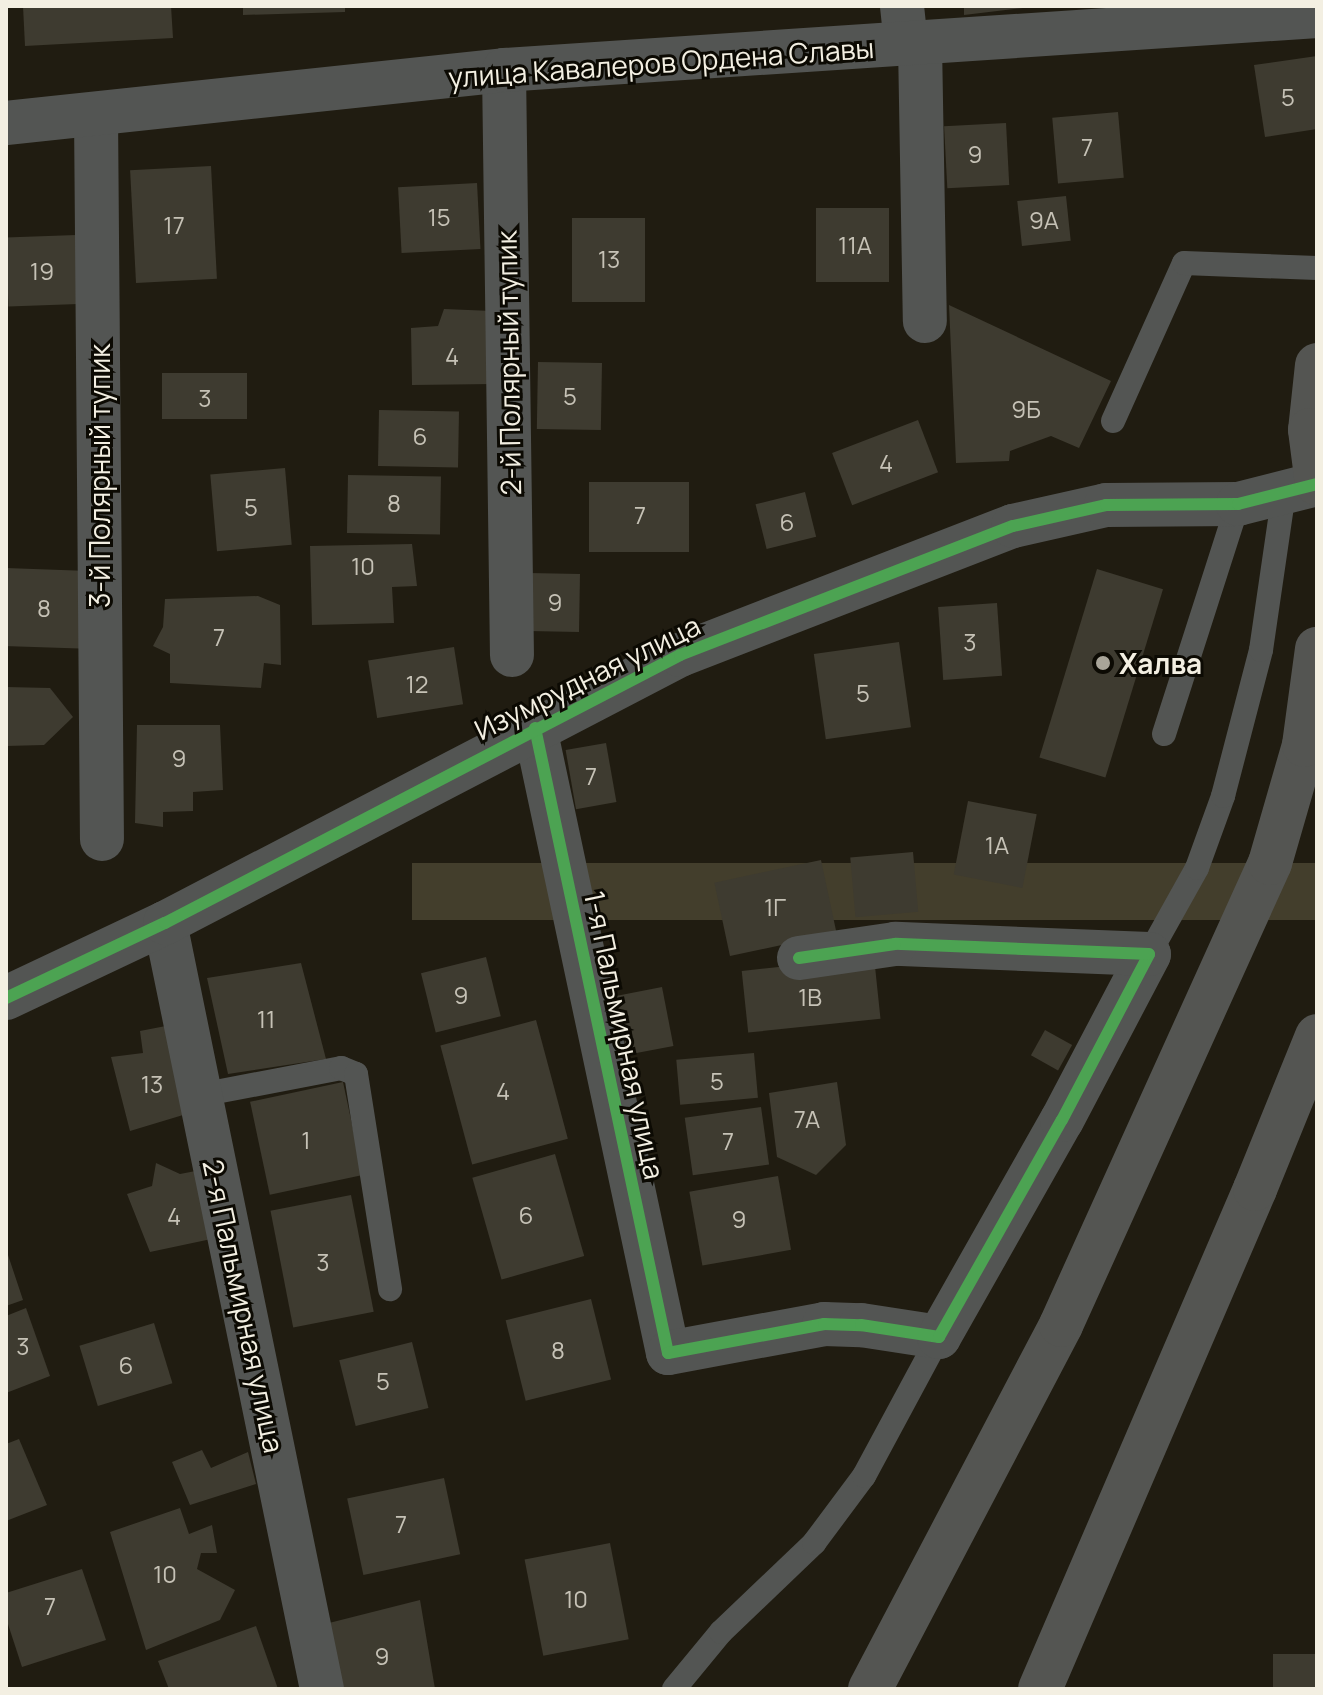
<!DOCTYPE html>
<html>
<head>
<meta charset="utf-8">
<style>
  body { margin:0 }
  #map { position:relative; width:1323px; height:1695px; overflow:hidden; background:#201c11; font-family:Manrope,sans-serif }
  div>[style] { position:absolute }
  .green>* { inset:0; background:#433e2c; transform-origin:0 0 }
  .building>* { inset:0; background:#3e3b30; transform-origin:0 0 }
  .service>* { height:24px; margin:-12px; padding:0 12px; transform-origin:12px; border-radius:12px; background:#535553 }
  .minor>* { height:44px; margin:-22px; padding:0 22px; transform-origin:22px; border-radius:22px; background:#535553 }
  .tertiary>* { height:44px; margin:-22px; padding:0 22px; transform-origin:22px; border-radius:22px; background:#535553 }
  .primary>* { height:44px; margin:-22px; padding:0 22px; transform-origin:22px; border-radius:22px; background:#545552 }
  .cycleway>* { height:12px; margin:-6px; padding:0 6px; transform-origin:6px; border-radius:6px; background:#4ca352 }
  .dots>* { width:22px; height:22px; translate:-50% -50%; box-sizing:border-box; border:4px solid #0c0a03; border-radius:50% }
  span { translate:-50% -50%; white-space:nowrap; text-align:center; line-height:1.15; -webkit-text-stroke:6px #0c0a03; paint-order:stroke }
  .number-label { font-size:24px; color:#c6c2b6 }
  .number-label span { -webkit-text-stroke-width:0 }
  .street-label { font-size:28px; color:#f3efe2 }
  .poi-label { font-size:28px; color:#f3efe2; font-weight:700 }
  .left { translate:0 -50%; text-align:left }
  .frame { position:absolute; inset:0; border:8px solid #f3efe2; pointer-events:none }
</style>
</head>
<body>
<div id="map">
  <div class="green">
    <div style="left:1317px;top:863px;width:57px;height:905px;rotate:90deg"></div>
  </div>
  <div class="building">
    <div style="clip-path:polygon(23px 6px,171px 6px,173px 38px,25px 46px)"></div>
    <div style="clip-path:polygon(243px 6px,345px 6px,345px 12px,243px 15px)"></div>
    <div style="clip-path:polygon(964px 6px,1022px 6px,1023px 8px,964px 15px)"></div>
    <div style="clip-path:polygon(1317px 56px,1317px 129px,1265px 137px,1254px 65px)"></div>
    <div style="left:1118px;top:112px;width:66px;height:66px;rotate:85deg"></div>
    <div style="left:1006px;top:123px;width:62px;height:62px;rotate:87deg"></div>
    <div style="left:211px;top:166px;width:113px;height:81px;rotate:87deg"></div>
    <div style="left:477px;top:183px;width:66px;height:79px;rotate:87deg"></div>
    <div style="left:1066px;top:196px;width:45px;height:49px;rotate:84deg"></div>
    <div style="left:816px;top:208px;width:73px;height:74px"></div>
    <div style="left:645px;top:218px;width:84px;height:73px;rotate:90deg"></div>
    <div style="left:76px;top:235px;width:69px;height:70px;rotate:88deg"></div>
    <div style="clip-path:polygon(949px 305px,1111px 381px,1079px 448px,1051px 436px,1010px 451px,1009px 461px,956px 463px)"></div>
    <div style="clip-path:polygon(444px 309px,492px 311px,493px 384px,412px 385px,411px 328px,438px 326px)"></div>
    <div style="left:538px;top:362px;width:64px;height:67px;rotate:1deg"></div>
    <div style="left:247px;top:373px;width:46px;height:85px;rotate:90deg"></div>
    <div style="left:379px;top:410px;width:80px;height:56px;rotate:1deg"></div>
    <div style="left:918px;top:420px;width:56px;height:92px;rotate:69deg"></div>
    <div style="left:285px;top:468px;width:77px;height:75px;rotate:85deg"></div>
    <div style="left:348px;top:475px;width:93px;height:58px;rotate:1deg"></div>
    <div style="left:589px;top:482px;width:100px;height:70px"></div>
    <div style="left:805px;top:492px;width:46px;height:51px;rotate:76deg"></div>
    <div style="clip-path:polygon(412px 544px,417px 586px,392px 587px,394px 623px,312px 625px,310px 546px)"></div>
    <div style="left:6px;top:568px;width:76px;height:78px;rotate:2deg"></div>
    <div style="left:1097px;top:569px;width:69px;height:197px;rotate:17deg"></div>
    <div style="left:529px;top:573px;width:51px;height:58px;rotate:1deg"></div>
    <div style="clip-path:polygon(258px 596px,280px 605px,281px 665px,264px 663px,261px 688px,170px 683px,170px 654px,153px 646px,163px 627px,165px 599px)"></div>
    <div style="left:997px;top:603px;width:73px;height:59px;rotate:86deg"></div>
    <div style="left:899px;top:642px;width:86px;height:86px;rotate:82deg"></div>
    <div style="left:454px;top:647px;width:58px;height:87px;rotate:81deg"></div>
    <div style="clip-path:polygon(6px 687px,50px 688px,73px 717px,44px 745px,6px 746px)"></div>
    <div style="clip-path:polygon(137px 725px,220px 725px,223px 790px,193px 792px,193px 811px,163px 812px,163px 827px,135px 823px)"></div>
    <div style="left:606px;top:743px;width:60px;height:41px;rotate:80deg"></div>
    <div style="left:968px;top:801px;width:70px;height:75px;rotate:11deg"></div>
    <div style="left:913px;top:852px;width:60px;height:63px;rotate:85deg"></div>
    <div style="left:821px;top:860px;width:75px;height:109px;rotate:78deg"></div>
    <div style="left:486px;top:957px;width:61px;height:67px;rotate:76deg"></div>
    <div style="left:874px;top:957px;width:62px;height:133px;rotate:84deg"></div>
    <div style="clip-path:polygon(301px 963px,326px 1059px,228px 1074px,207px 978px)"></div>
    <div style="left:662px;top:987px;width:60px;height:47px;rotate:79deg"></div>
    <div style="left:536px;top:1020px;width:123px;height:99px;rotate:75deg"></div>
    <div style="clip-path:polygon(171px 1025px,193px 1112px,130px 1131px,111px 1057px,143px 1053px,140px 1031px)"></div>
    <div style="left:1045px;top:1030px;width:31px;height:29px;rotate:29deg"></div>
    <div style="left:754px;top:1053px;width:45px;height:78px;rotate:85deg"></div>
    <div style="left:343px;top:1082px;width:95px;height:95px;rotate:78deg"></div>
    <div style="clip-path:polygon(837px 1082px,846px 1145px,816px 1175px,777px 1157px,769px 1093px)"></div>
    <div style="left:761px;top:1107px;width:58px;height:77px;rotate:82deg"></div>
    <div style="left:555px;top:1154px;width:106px;height:86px;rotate:74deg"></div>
    <div style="clip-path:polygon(156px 1163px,180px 1174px,206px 1169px,216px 1238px,150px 1252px,127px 1194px,152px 1186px)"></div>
    <div style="left:778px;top:1176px;width:75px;height:90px;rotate:80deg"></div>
    <div style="left:351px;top:1195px;width:119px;height:82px;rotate:79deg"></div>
    <div style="clip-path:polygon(6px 1249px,23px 1300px,6px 1306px)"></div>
    <div style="left:591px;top:1299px;width:83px;height:88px;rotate:76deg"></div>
    <div style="clip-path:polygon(26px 1308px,50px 1376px,6px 1393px,6px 1316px)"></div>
    <div style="left:154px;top:1323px;width:63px;height:78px;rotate:73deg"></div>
    <div style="left:412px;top:1342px;width:68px;height:75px;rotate:76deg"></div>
    <div style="clip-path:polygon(19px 1439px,47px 1505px,6px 1521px,6px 1444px)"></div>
    <div style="clip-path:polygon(202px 1450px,211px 1468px,248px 1452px,256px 1484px,190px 1505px,172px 1462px)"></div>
    <div style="left:444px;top:1478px;width:78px;height:99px;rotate:78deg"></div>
    <div style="clip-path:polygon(180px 1508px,189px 1534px,212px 1525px,217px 1553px,201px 1553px,197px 1569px,235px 1590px,220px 1620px,146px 1650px,110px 1532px)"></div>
    <div style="left:610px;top:1543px;width:98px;height:87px;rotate:79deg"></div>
    <div style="clip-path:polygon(82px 1569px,106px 1640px,22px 1667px,6px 1618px,6px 1593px)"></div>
    <div style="clip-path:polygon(420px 1600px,435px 1689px,341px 1689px,329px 1623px)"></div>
    <div style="clip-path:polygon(256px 1626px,278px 1689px,169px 1689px,158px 1661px)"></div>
    <div style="left:1317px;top:1654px;width:35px;height:44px;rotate:90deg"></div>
  </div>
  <div class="service">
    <div style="left:1113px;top:421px;width:173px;rotate:-65.8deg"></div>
    <div style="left:1184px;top:263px;width:133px;rotate:2.2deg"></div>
    <div style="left:1164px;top:734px;width:242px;rotate:-72.2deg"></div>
    <div style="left:1149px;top:954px;width:98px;rotate:-60.8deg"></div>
    <div style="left:1197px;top:868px;width:77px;rotate:-70.1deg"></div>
    <div style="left:1223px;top:796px;width:151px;rotate:-75.4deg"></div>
    <div style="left:1261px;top:650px;width:160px;rotate:-81.7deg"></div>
    <div style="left:200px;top:1095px;width:144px;rotate:-10.8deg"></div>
    <div style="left:341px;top:1068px;width:16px;rotate:22deg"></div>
    <div style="left:356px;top:1074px;width:218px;rotate:81deg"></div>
    <div style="left:674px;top:1689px;width:74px;rotate:-50.5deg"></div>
    <div style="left:721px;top:1632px;width:129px;rotate:-43.7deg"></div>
    <div style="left:814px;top:1543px;width:84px;rotate:-53.3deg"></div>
    <div style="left:864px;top:1476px;width:158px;rotate:-61.7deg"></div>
  </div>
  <div class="minor">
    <div style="left:902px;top:6px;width:39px;rotate:84deg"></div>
    <div style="left:920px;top:44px;width:277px;rotate:89deg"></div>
    <div style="left:504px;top:70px;width:585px;rotate:89.22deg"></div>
    <div style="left:96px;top:114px;width:725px;rotate:89.53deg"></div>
    <div style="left:535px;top:728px;width:639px;rotate:77.99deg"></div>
    <div style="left:668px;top:1353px;width:159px;rotate:-10.5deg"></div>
    <div style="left:824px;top:1324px;width:37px;rotate:2deg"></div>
    <div style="left:861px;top:1325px;width:79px;rotate:8.7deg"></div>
    <div style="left:939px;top:1337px;width:249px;rotate:-60.5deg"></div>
    <div style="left:1062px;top:1120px;width:187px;rotate:-62.3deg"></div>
    <div style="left:1149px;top:954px;width:254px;rotate:-177.7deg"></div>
    <div style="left:895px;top:944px;width:97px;rotate:171.7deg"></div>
    <div style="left:165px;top:923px;width:782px;rotate:78.42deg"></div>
    <div style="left:6px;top:998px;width:176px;rotate:-25.3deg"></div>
    <div style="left:165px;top:923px;width:581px;rotate:-27.49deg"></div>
    <div style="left:680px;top:655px;width:357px;rotate:-21.2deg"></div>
    <div style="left:1013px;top:526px;width:95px;rotate:-12.7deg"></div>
    <div style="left:1106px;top:505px;width:132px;rotate:-0.4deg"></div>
    <div style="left:1238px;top:504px;width:81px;rotate:-14.2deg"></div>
  </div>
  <div class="tertiary">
    <div style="left:6px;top:123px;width:501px;rotate:-6.07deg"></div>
    <div style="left:504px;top:70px;width:815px;rotate:-3.8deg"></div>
  </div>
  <div class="primary">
    <div style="left:1317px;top:365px;width:65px;rotate:96.1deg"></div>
    <div style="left:1310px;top:430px;width:54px;rotate:82.6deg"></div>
    <div style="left:870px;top:1689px;width:411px;rotate:-62.3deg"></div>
    <div style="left:1061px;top:1325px;width:507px;rotate:-65.66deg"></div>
    <div style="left:1270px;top:863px;width:123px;rotate:-73.9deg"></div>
    <div style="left:1304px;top:745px;width:97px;rotate:-82.3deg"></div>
    <div style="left:1040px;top:1689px;width:544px;rotate:-66.73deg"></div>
    <div style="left:1255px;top:1189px;width:165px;rotate:-67.9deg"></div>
  </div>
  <div class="cycleway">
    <div style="left:535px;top:728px;width:639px;rotate:77.99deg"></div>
    <div style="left:668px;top:1353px;width:159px;rotate:-10.5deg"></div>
    <div style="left:824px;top:1324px;width:37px;rotate:2deg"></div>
    <div style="left:861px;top:1325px;width:79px;rotate:8.7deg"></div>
    <div style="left:939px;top:1337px;width:249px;rotate:-60.5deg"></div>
    <div style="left:1062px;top:1120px;width:187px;rotate:-62.3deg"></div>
    <div style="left:1149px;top:954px;width:254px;rotate:-177.7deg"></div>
    <div style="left:895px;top:944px;width:97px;rotate:171.7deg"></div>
    <div style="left:6px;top:998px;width:176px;rotate:-25.3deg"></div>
    <div style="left:165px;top:923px;width:581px;rotate:-27.49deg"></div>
    <div style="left:680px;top:655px;width:357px;rotate:-21.2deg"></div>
    <div style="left:1013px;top:526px;width:95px;rotate:-12.7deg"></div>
    <div style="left:1106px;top:505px;width:132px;rotate:-0.4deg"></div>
    <div style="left:1238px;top:504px;width:81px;rotate:-14.2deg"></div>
  </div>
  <div class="dots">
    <div style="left:1103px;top:663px;background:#a9a599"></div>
  </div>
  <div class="number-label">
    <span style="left:1288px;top:97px">5</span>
    <span style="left:1087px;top:147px">7</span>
    <span style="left:975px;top:154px">9</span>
    <span style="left:439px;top:217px">15</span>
    <span style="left:1044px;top:220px">9А</span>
    <span style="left:174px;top:225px">17</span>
    <span style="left:855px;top:245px">11А</span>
    <span style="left:609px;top:259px">13</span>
    <span style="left:42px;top:271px">19</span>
    <span style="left:452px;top:356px">4</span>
    <span style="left:570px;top:396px">5</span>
    <span style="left:205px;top:398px">3</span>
    <span style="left:1026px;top:409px">9Б</span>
    <span style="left:420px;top:436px">6</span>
    <span style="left:886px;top:463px">4</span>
    <span style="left:394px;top:503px">8</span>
    <span style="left:251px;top:507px">5</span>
    <span style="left:640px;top:515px">7</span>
    <span style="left:787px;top:522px">6</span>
    <span style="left:363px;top:566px">10</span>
    <span style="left:555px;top:602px">9</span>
    <span style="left:44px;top:608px">8</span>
    <span style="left:219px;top:637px">7</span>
    <span style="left:970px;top:642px">3</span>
    <span style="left:417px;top:684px">12</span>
    <span style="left:863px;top:693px">5</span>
    <span style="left:179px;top:758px">9</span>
    <span style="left:591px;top:776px">7</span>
    <span style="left:997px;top:845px">1А</span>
    <span style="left:775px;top:907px">1Г</span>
    <span style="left:461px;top:995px">9</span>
    <span style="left:810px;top:997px">1В</span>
    <span style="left:266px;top:1019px">11</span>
    <span style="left:717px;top:1081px">5</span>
    <span style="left:152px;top:1084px">13</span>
    <span style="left:503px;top:1091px">4</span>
    <span style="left:807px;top:1119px">7А</span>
    <span style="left:306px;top:1140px">1</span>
    <span style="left:728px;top:1141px">7</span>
    <span style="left:526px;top:1215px">6</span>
    <span style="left:174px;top:1216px">4</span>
    <span style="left:739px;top:1219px">9</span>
    <span style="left:323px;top:1262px">3</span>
    <span style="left:23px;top:1346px">3</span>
    <span style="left:558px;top:1350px">8</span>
    <span style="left:126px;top:1365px">6</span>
    <span style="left:383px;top:1381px">5</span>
    <span style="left:401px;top:1524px">7</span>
    <span style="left:165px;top:1574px">10</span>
    <span style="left:576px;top:1599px">10</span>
    <span style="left:50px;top:1606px">7</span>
    <span style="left:382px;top:1656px">9</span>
  </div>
  <div class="street-label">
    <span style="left:661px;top:62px;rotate:-4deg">улица Кавалеров Ордена Славы</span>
    <span style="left:508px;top:363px;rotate:-91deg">2-й Полярный тупик</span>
    <span style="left:99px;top:476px;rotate:-90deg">3-й Полярный тупик</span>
    <span style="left:587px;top:677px;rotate:-26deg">Изумрудная улица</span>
    <span style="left:625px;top:1035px;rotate:78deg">1-я Пальмирная улица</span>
    <span style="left:244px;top:1306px;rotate:78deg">2-я Пальмирная улица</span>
  </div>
  <div class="poi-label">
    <span class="left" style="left:1119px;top:663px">Халва</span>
  </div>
  <div class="frame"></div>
</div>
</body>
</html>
